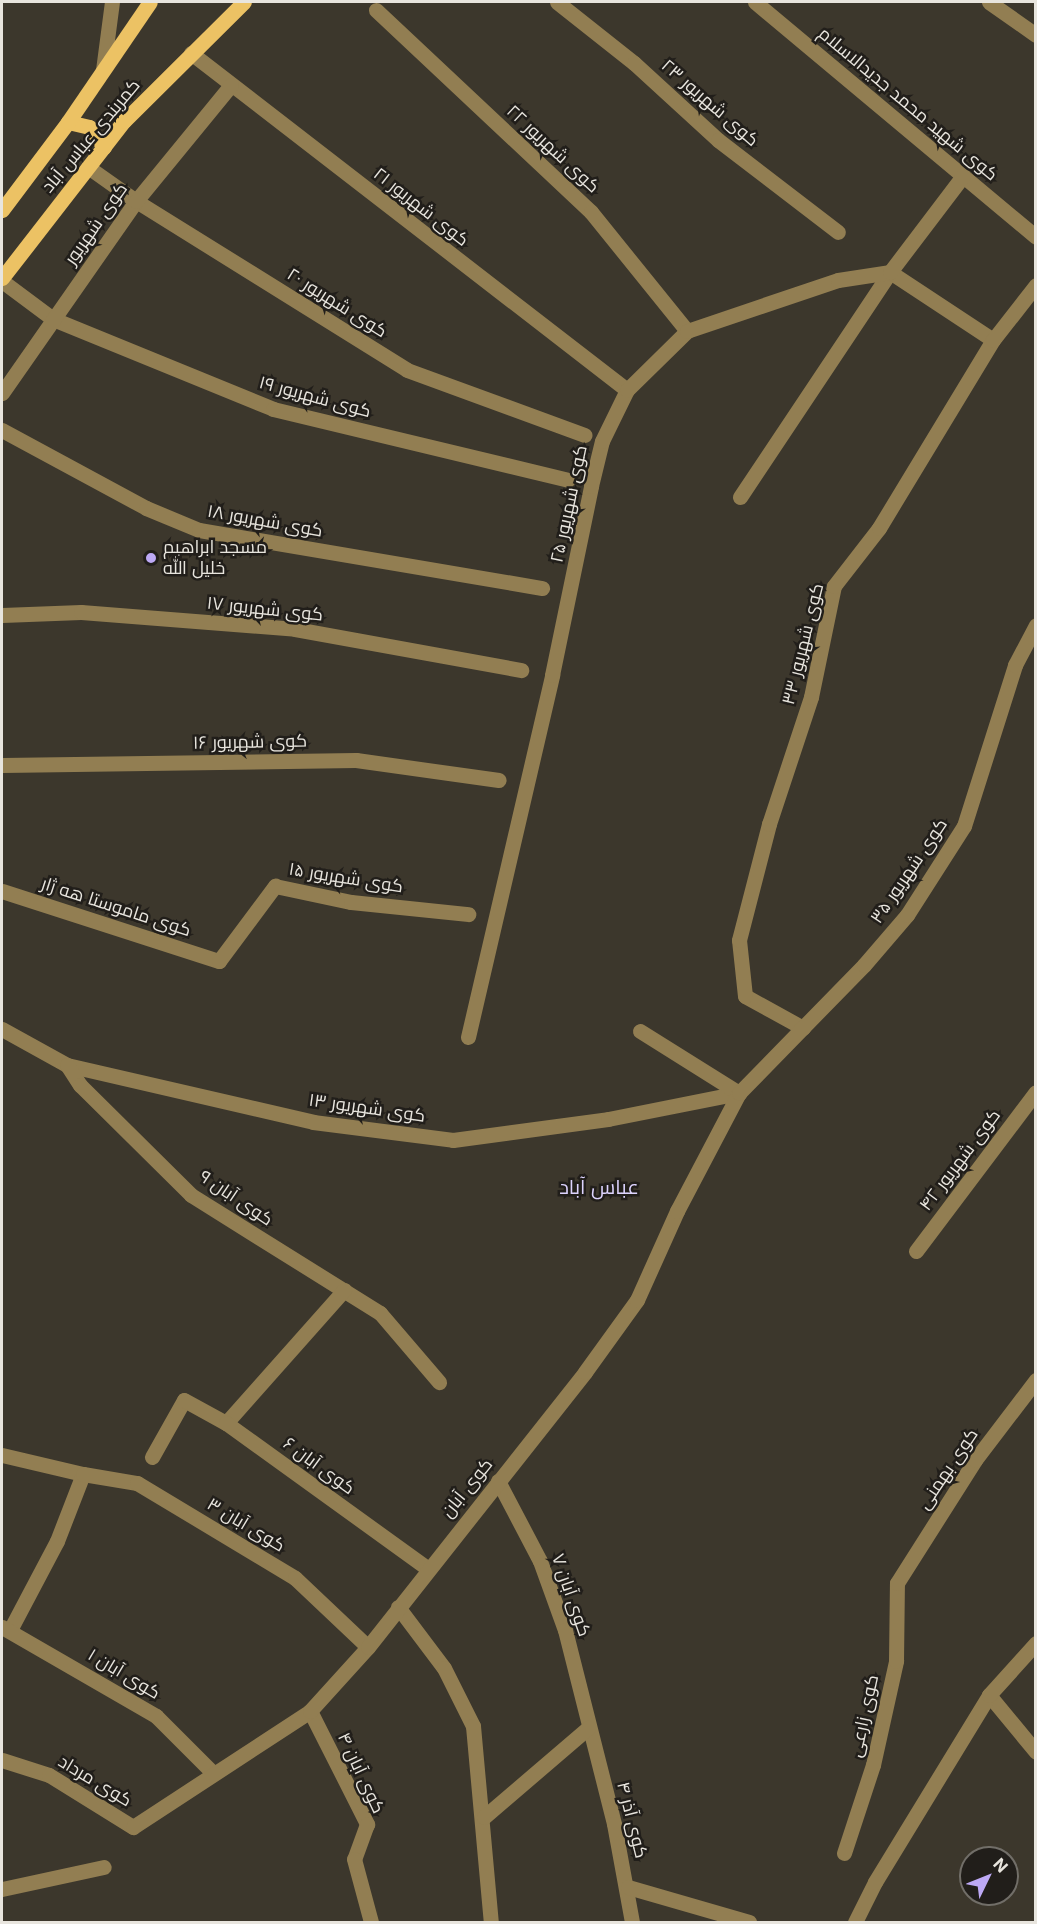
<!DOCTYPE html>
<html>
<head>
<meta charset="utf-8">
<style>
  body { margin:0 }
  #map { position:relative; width:1037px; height:1924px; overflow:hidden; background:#3c372c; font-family:Inter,Cairo,sans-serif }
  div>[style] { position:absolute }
  .minor>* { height:15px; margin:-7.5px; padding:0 7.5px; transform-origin:7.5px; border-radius:7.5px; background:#927e52 }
  .major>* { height:15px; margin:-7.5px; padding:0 7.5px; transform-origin:7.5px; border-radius:7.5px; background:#ecc264 }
  .dots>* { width:16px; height:16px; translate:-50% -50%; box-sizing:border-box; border:3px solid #211e1a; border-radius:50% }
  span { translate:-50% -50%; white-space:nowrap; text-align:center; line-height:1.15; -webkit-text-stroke:5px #211e1a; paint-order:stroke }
  .street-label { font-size:18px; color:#e8e5de }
  .poi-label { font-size:18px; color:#e8e5de }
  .left { translate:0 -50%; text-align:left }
  .neighbourhood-label { font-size:20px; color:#ddd3fe }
  .frame { position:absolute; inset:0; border:3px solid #e8e5de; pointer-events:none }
  .north { position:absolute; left:959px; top:1846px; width:60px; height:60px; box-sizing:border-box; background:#211e1a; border:2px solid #716e68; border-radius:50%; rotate:47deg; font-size:16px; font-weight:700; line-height:24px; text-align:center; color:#e8e5de }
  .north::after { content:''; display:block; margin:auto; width:21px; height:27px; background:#bda9f5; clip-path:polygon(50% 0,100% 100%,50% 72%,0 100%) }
</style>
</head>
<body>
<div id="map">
  <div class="minor">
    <div style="left:557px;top:2px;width:98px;rotate:38.4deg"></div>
    <div style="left:634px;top:63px;width:114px;rotate:42.5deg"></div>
    <div style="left:718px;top:140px;width:151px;rotate:37.5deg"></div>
    <div style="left:755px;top:2px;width:366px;rotate:39.9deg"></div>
    <div style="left:989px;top:2px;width:57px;rotate:35.1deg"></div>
    <div style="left:376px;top:10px;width:295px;rotate:43.2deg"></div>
    <div style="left:591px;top:212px;width:153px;rotate:51.1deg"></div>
    <div style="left:191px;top:53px;width:551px;rotate:37.7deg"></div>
    <div style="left:103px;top:70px;width:69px;rotate:-82.5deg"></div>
    <div style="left:88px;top:167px;width:59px;rotate:35.3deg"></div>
    <div style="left:136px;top:201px;width:319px;rotate:31.9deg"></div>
    <div style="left:407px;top:370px;width:189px;rotate:20.1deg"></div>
    <div style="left:2px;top:281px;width:64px;rotate:36.7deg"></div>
    <div style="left:53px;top:319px;width:238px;rotate:22.2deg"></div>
    <div style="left:273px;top:409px;width:303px;rotate:13.5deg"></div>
    <div style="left:2px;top:393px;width:234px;rotate:-55.1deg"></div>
    <div style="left:136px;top:201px;width:150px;rotate:-50.7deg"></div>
    <div style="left:2px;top:430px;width:164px;rotate:28.4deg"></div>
    <div style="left:146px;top:508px;width:57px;rotate:22.5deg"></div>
    <div style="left:199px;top:530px;width:348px;rotate:9.6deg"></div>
    <div style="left:740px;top:497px;width:270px;rotate:-56.3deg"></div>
    <div style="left:890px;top:272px;width:123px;rotate:33.4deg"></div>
    <div style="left:2px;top:615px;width:79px;rotate:-2.2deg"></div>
    <div style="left:81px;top:612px;width:215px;rotate:4.5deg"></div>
    <div style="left:295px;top:629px;width:230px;rotate:10.3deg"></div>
    <div style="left:2px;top:765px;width:354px;rotate:-0.8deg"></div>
    <div style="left:356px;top:760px;width:144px;rotate:8deg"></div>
    <div style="left:2px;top:891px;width:228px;rotate:17.9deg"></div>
    <div style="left:219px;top:961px;width:94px;rotate:-53.3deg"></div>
    <div style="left:275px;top:886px;width:78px;rotate:11.9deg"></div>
    <div style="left:351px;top:902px;width:118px;rotate:5.9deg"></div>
    <div style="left:803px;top:1028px;width:66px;rotate:-151.1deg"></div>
    <div style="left:745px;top:996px;width:56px;rotate:-96.1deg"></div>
    <div style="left:739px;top:940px;width:120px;rotate:-75.5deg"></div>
    <div style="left:769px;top:824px;width:134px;rotate:-71.7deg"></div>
    <div style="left:811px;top:697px;width:113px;rotate:-78.3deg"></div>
    <div style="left:834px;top:586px;width:73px;rotate:-52.2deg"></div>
    <div style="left:879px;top:528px;width:220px;rotate:-58.8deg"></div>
    <div style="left:993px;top:340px;width:70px;rotate:-52deg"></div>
    <div style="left:2px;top:1029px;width:74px;rotate:29deg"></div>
    <div style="left:67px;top:1065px;width:253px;rotate:13deg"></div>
    <div style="left:313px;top:1122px;width:141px;rotate:7.3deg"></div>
    <div style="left:453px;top:1140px;width:156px;rotate:-7.7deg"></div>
    <div style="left:608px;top:1119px;width:134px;rotate:-11.2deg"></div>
    <div style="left:640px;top:1031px;width:117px;rotate:32.1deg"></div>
    <div style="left:468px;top:1037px;width:372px;rotate:-76.9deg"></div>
    <div style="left:552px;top:675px;width:193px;rotate:-78.3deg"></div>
    <div style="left:591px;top:486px;width:46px;rotate:-76.3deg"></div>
    <div style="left:602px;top:441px;width:57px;rotate:-63.9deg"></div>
    <div style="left:627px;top:390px;width:84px;rotate:-44.5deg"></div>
    <div style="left:687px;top:331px;width:159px;rotate:-18.7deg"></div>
    <div style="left:838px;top:280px;width:53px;rotate:-8.7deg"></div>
    <div style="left:890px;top:272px;width:121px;rotate:-52.8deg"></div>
    <div style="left:67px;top:1065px;width:24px;rotate:57deg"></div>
    <div style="left:80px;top:1085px;width:156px;rotate:44.7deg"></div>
    <div style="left:191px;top:1195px;width:223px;rotate:32deg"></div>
    <div style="left:380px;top:1313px;width:91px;rotate:49.5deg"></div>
    <div style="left:916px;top:1251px;width:199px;rotate:-53deg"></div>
    <div style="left:226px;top:1423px;width:178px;rotate:-48.4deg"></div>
    <div style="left:2px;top:1455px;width:83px;rotate:13.2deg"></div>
    <div style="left:83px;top:1474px;width:72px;rotate:111.2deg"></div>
    <div style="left:57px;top:1541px;width:101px;rotate:117.8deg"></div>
    <div style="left:152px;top:1457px;width:65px;rotate:-60.7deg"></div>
    <div style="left:184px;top:1400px;width:48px;rotate:28.7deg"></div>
    <div style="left:226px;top:1423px;width:248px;rotate:35.8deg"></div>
    <div style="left:83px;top:1474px;width:55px;rotate:9.5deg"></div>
    <div style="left:137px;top:1483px;width:184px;rotate:31deg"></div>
    <div style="left:295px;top:1578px;width:100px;rotate:43.4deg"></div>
    <div style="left:498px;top:1481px;width:90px;rotate:62.3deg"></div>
    <div style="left:540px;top:1561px;width:73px;rotate:70.1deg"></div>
    <div style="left:565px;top:1630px;width:200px;rotate:75.8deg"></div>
    <div style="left:614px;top:1824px;width:100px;rotate:79.6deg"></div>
    <div style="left:398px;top:1607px;width:76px;rotate:53deg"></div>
    <div style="left:444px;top:1668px;width:65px;rotate:63.4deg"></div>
    <div style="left:473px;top:1726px;width:197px;rotate:84.8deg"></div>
    <div style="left:2px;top:1627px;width:178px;rotate:30deg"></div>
    <div style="left:156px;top:1716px;width:81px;rotate:45deg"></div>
    <div style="left:989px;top:1695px;width:74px;rotate:50.5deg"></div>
    <div style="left:310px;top:1711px;width:127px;rotate:63.2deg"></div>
    <div style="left:367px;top:1824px;width:37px;rotate:110deg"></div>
    <div style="left:354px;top:1859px;width:65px;rotate:74.9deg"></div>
    <div style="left:2px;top:1760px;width:49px;rotate:17.7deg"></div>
    <div style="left:49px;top:1775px;width:99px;rotate:31.8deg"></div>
    <div style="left:133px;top:1827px;width:212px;rotate:-33.2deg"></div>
    <div style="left:310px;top:1711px;width:86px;rotate:-47.8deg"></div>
    <div style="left:368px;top:1647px;width:350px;rotate:-51.7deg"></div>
    <div style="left:585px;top:1372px;width:89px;rotate:-54.2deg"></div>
    <div style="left:637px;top:1300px;width:98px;rotate:-65.8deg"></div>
    <div style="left:677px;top:1211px;width:133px;rotate:-62.3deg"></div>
    <div style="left:739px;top:1093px;width:179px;rotate:-45.7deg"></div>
    <div style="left:864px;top:965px;width:66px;rotate:-49.3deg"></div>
    <div style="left:907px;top:915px;width:106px;rotate:-57.4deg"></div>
    <div style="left:964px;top:826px;width:169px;rotate:-72.4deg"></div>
    <div style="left:1015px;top:665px;width:45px;rotate:-62.3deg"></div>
    <div style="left:484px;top:1817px;width:137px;rotate:-40.6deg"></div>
    <div style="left:844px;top:1853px;width:93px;rotate:-71.8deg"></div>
    <div style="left:873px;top:1765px;width:107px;rotate:-77.5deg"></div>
    <div style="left:896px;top:1661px;width:78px;rotate:-89.3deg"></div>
    <div style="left:897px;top:1583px;width:146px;rotate:-57.6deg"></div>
    <div style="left:975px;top:1460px;width:101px;rotate:-52.7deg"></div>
    <div style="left:628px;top:1887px;width:126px;rotate:16.1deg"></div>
    <div style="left:2px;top:1889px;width:104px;rotate:-12.2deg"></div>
    <div style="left:855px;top:1922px;width:45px;rotate:-63.4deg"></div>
    <div style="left:875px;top:1882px;width:219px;rotate:-58.6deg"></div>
    <div style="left:989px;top:1695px;width:70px;rotate:-47.9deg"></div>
  </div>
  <div class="major">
    <div style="left:68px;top:122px;width:22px;rotate:13deg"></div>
    <div style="left:89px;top:127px;width:25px;rotate:53deg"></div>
    <div style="left:2px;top:210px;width:110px;rotate:-53.1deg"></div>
    <div style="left:68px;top:122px;width:145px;rotate:-55.7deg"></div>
    <div style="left:2px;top:278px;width:199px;rotate:-52.2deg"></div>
    <div style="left:124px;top:121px;width:169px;rotate:-44.8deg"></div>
  </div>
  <div class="dots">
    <div style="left:151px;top:558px;background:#bda9f5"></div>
  </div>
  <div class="street-label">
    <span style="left:710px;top:103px;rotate:41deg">کوی شهریور ۲۳</span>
    <span style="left:908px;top:104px;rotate:40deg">کوی شهید محمد جدیدالاسلام</span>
    <span style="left:91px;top:136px;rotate:-50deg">کمربندی عباس آباد</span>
    <span style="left:553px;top:149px;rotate:43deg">کوی شهریور ۲۲</span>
    <span style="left:421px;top:207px;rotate:38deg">کوی شهریور ۲۱</span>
    <span style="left:96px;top:224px;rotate:-55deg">کوی شهریور</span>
    <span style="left:337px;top:303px;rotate:32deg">کوی شهریور ۲۰</span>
    <span style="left:315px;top:397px;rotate:15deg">کوی شهریور ۱۹</span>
    <span style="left:569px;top:504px;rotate:-78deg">کوی شهریور ۲۵</span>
    <span style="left:265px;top:521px;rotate:10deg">کوی شهریور ۱۸</span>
    <span style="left:265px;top:609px;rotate:6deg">کوی شهریور ۱۷</span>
    <span style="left:803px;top:644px;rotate:-76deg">کوی شهریور ۳۳</span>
    <span style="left:250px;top:742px;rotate:-1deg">کوی شهریور ۱۶</span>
    <span style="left:909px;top:871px;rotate:-56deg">کوی شهریور ۳۵</span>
    <span style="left:346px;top:878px;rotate:9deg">کوی شهریور ۱۵</span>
    <span style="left:116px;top:907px;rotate:18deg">کوی ماموستا هه ژار</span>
    <span style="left:367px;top:1108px;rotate:8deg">کوی شهریور ۱۳</span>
    <span style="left:960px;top:1160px;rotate:-53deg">کوی شهریور ۴۲</span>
    <span style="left:236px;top:1198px;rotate:34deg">کوی آبان ۹</span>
    <span style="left:319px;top:1466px;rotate:36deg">کوی آبان ۶</span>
    <span style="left:948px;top:1469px;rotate:-56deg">کوی بهمنی</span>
    <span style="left:467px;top:1488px;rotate:-51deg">کوی آبان</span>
    <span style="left:246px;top:1525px;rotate:31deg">کوی آبان ۳</span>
    <span style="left:571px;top:1595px;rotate:71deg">کوی آبان ۷</span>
    <span style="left:124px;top:1674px;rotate:31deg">کوی آبان ۱</span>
    <span style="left:864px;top:1716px;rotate:-78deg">کوی زارعی</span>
    <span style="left:361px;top:1773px;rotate:65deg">کوی آبان ۴</span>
    <span style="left:95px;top:1781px;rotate:31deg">کوی مرداد</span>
    <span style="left:632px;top:1820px;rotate:76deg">کوی آذر ۴</span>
  </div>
  <div class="poi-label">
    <span class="left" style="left:163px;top:558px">مسجد ابراهیم<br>خلیل الله</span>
  </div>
  <div class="neighbourhood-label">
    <span style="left:599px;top:1187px">عباس آباد</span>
  </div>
  <div class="frame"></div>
  <div class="north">N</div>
</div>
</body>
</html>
